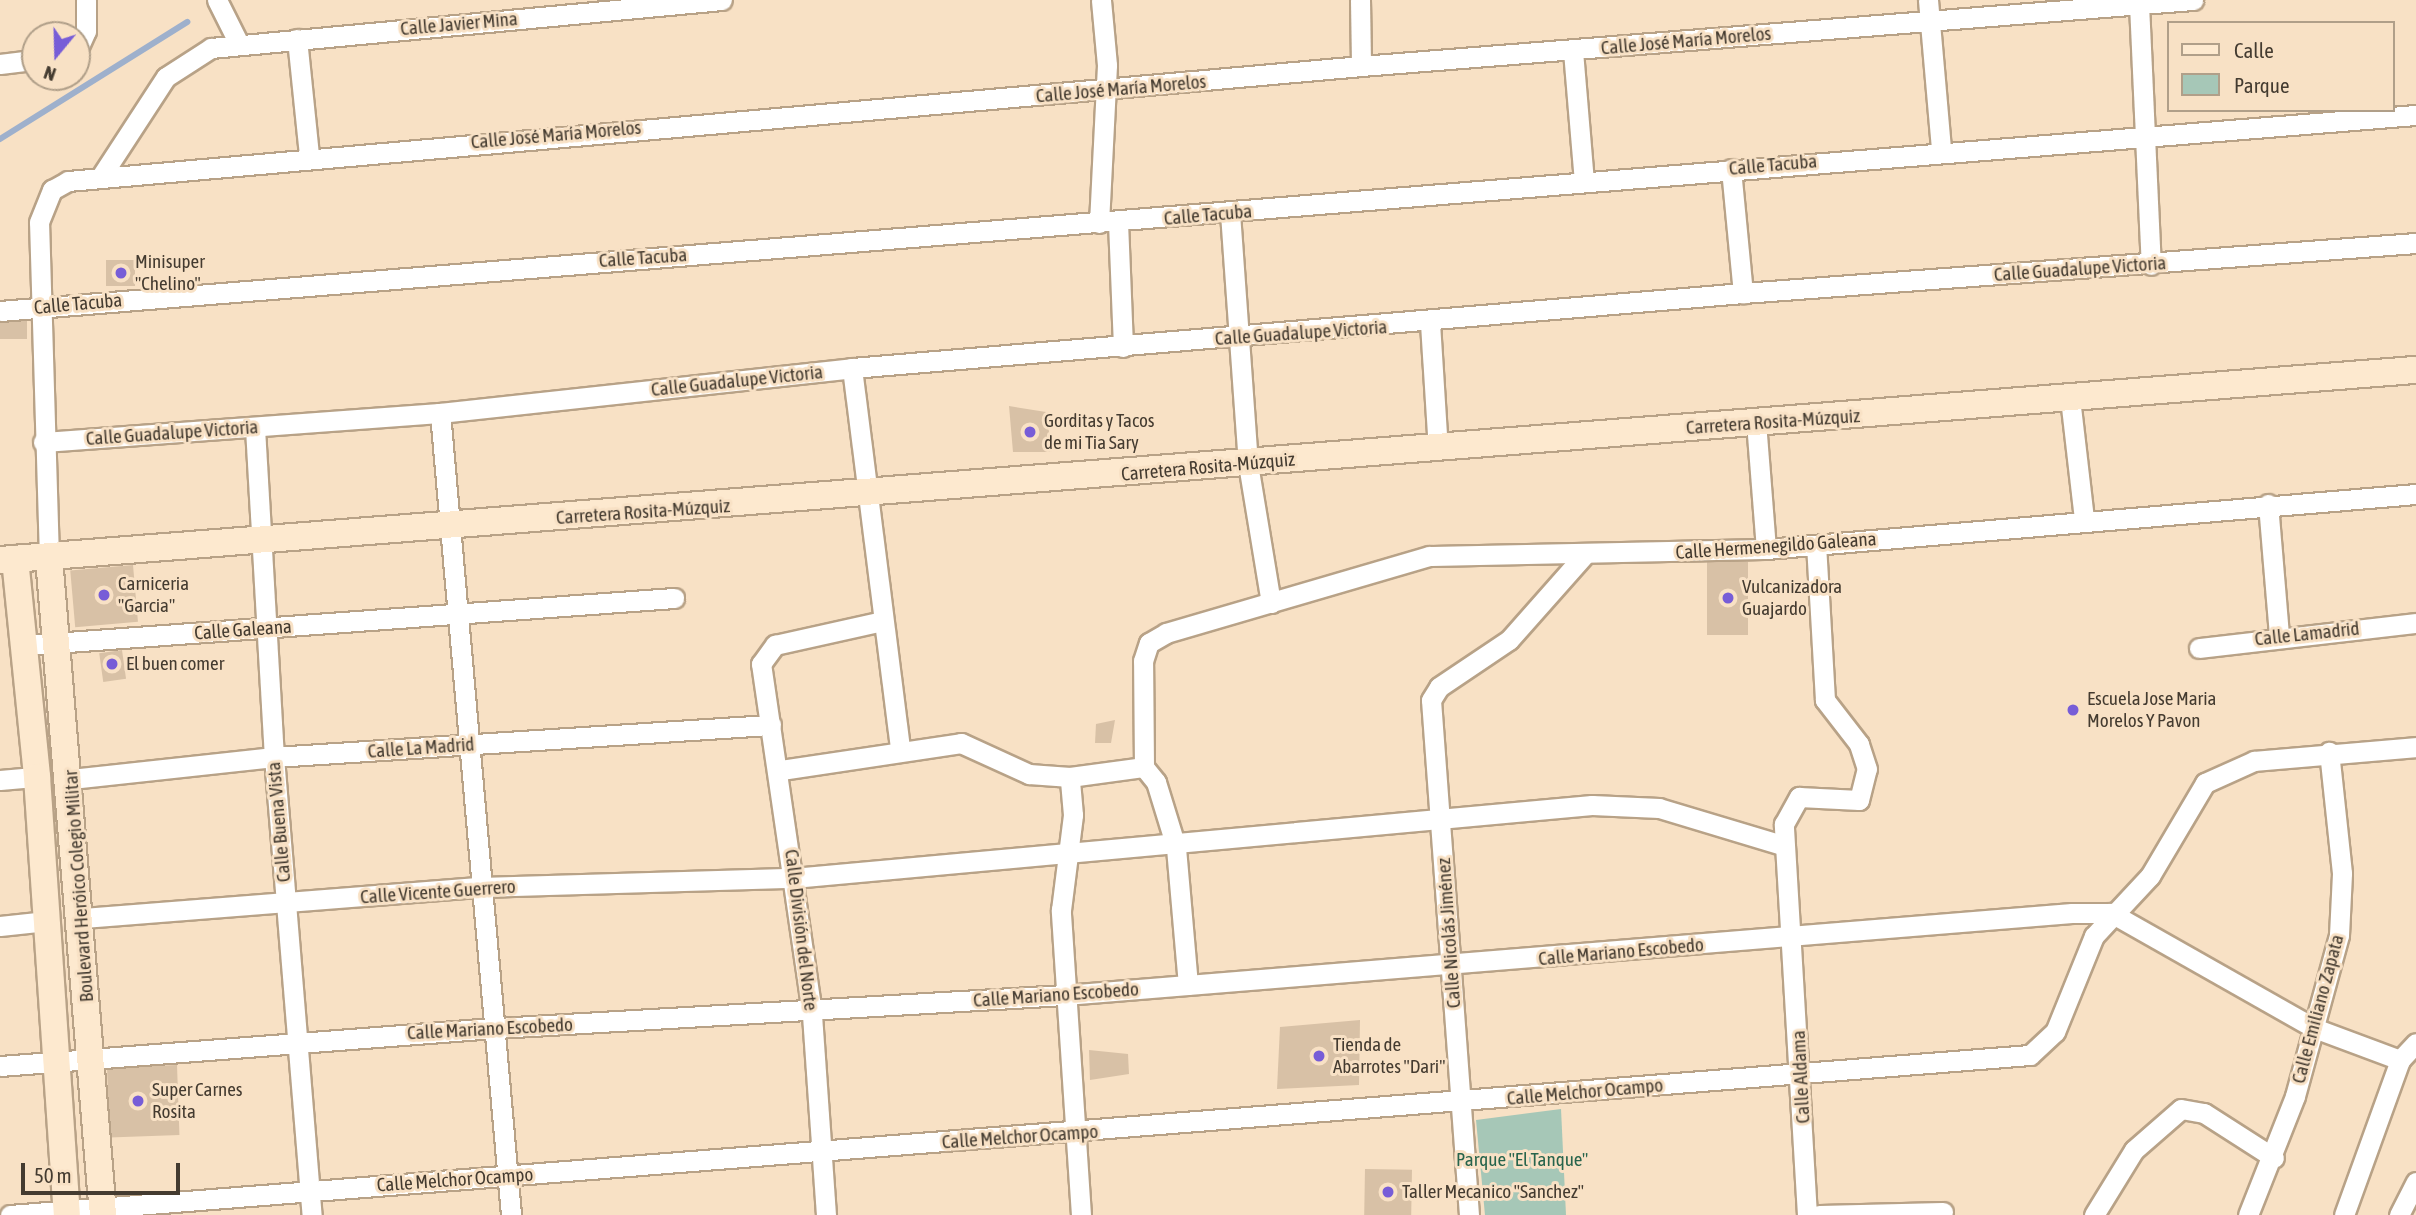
<!DOCTYPE html>
<html>
<head>
<meta charset="utf-8">
<style>
  body { margin:0 }
  #map { position:relative; width:2416px; height:1215px; overflow:hidden; background:#f8e1c5; font-family:"Asap Condensed",sans-serif }
  div>[style] { position:absolute }
  .green>* { inset:0; background:#a6c7b7 }
  .stream>* { height:6px; margin:-3px; padding:0 3px; transform-origin:3px; border-radius:3px; background:#9eb0cc }
  .building>* { inset:0; background:#d8c1a6; transform-origin:0 0 }
  .roads { filter:drop-shadow(2px 0 #b8a287) drop-shadow(-2px 0 #b8a287) drop-shadow(0 2px #b8a287) drop-shadow(0 -2px #b8a287) }
  .street>* { height:19px; margin:-9.5px; padding:0 9.5px; transform-origin:9.5px; border-radius:9.5px; background:#fff }
  .secondary>* { height:26px; margin:-13px; padding:0 13px; transform-origin:13px; border-radius:13px; background:#fde9cf }
  .dots>* { width:19px; height:19px; translate:-50% -50%; box-sizing:border-box; border:4px solid #f8e1c5; border-radius:50% }
  span { translate:-50% -50%; white-space:nowrap; text-align:center; line-height:1.15; -webkit-text-stroke:6px #f8e1c5; paint-order:stroke }
  .street-label { font-size:19px; color:#443b30 }
  .poi-label { font-size:19px; color:#443b30 }
  .left { translate:0 -50%; text-align:left }
  .park-label { font-size:19px; color:#27644c }
  .legend { position:absolute; left:2167px; top:21px; width:228px; height:91px; box-sizing:border-box; background:#f8e1c5; border:2px solid #b09f89; margin:0; padding:9px 12px; list-style:none; font-size:21px; color:#443b30 }
  .legend li { display:flex; align-items:center; gap:14px; height:35px }
  .legend b { width:35px; border:2px solid #b09f89 }
  .north { position:absolute; left:21px; top:21px; width:70px; height:70px; box-sizing:border-box; background:#f8e1c5; border:2px solid #b09f89; border-radius:50%; rotate:199deg; font-size:19px; font-weight:700; line-height:28px; text-align:center; color:#443b30 }
  .north::after { content:''; display:block; margin:auto; width:24px; height:32px; background:#775dd7; clip-path:polygon(50% 0,100% 100%,50% 72%,0 100%) }
  .scale { position:absolute; left:21px; top:1163px; width:159px; height:32px; box-sizing:border-box; border:4px solid #443b30; border-top:0; padding-left:9px; font-size:21px; line-height:24px; white-space:nowrap; color:#443b30; -webkit-text-stroke:5px #f8e1c5; paint-order:stroke }
</style>
</head>
<body>
<div id="map">
  <div class="green">
    <div style="clip-path:polygon(1561px 1109px,1566px 1215px,1485px 1215px,1476px 1120px)"></div>
  </div>
  <div class="stream">
    <div style="left:0;top:139px;width:221px;rotate:-32deg"></div>
  </div>
  <div class="building">
    <div style="left:106px;top:260px;width:29px;height:26px"></div>
    <div style="left:27px;top:321px;width:18px;height:27px;rotate:90deg"></div>
    <div style="clip-path:polygon(1009px 406px,1046px 412px,1052px 452px,1013px 452px)"></div>
    <div style="left:1707px;top:562px;width:41px;height:73px"></div>
    <div style="left:133px;top:565px;width:57px;height:63px;rotate:85deg"></div>
    <div style="left:122px;top:650px;width:29px;height:23px;rotate:82deg"></div>
    <div style="clip-path:polygon(1115px 720px,1111px 743px,1095px 743px,1096px 724px)"></div>
    <div style="clip-path:polygon(1360px 1020px,1359px 1085px,1277px 1089px,1280px 1027px)"></div>
    <div style="clip-path:polygon(1089px 1050px,1128px 1054px,1129px 1074px,1090px 1080px)"></div>
    <div style="left:177px;top:1065px;width:70px;height:70px;rotate:88deg"></div>
    <div style="left:1365px;top:1169px;width:47px;height:46px;rotate:1deg"></div>
  </div>
  <div class="roads">
    <div class="street">
      <div style="left:217px;top:0;width:47px;rotate:63.4deg"></div>
      <div style="left:1360px;top:0;width:66px;rotate:89.1deg"></div>
      <div style="left:1928px;top:0;width:150px;rotate:85deg"></div>
      <div style="left:2139px;top:4px;width:261px;rotate:87.4deg"></div>
      <div style="left:297px;top:39px;width:118px;rotate:84.1deg"></div>
      <div style="left:77px;top:51px;width:22px;rotate:-66deg"></div>
      <div style="left:86px;top:31px;width:31px;rotate:-90deg"></div>
      <div style="left:1573px;top:51px;width:131px;rotate:85.2deg"></div>
      <div style="left:0;top:64px;width:35px;rotate:-7deg"></div>
      <div style="left:1731px;top:169px;width:125px;rotate:84.5deg"></div>
      <div style="left:102px;top:175px;width:117px;rotate:-56.9deg"></div>
      <div style="left:166px;top:77px;width:54px;rotate:-32.8deg"></div>
      <div style="left:211px;top:48px;width:513px;rotate:-5.37deg"></div>
      <div style="left:1230px;top:213px;width:252px;rotate:85.9deg"></div>
      <div style="left:1248px;top:464px;width:141px;rotate:80.6deg"></div>
      <div style="left:1118px;top:222px;width:125px;rotate:87.7deg"></div>
      <div style="left:1099px;top:223px;width:158px;rotate:-87.1deg"></div>
      <div style="left:1107px;top:65px;width:65px;rotate:-95.3deg"></div>
      <div style="left:0;top:311px;width:2424px;rotate:-4.64deg"></div>
      <div style="left:1430px;top:323px;width:126px;rotate:86.4deg"></div>
      <div style="left:852px;top:368px;width:383px;rotate:82.8deg"></div>
      <div style="left:2070px;top:398px;width:122px;rotate:83.4deg"></div>
      <div style="left:440px;top:413px;width:805px;rotate:84.94deg"></div>
      <div style="left:1756px;top:422px;width:127px;rotate:85.5deg"></div>
      <div style="left:255px;top:428px;width:330px;rotate:86.7deg"></div>
      <div style="left:274px;top:757px;width:460px;rotate:85.3deg"></div>
      <div style="left:43px;top:442px;width:398px;rotate:-4.2deg"></div>
      <div style="left:440px;top:413px;width:414px;rotate:-6.2deg"></div>
      <div style="left:852px;top:368px;width:894px;rotate:-4.81deg"></div>
      <div style="left:1743px;top:293px;width:675px;rotate:-4.25deg"></div>
      <div style="left:2268px;top:504px;width:131px;rotate:85.2deg"></div>
      <div style="left:49px;top:558px;width:336px;rotate:-91.7deg"></div>
      <div style="left:39px;top:222px;width:35px;rotate:-68deg"></div>
      <div style="left:52px;top:190px;width:18px;rotate:-29deg"></div>
      <div style="left:68px;top:181px;width:1298px;rotate:-5.08deg"></div>
      <div style="left:1361px;top:66px;width:835px;rotate:-4.54deg"></div>
      <div style="left:26px;top:645px;width:650px;rotate:-4.15deg"></div>
      <div style="left:2199px;top:648px;width:218px;rotate:-6.6deg"></div>
      <div style="left:781px;top:770px;width:182px;rotate:-8.5deg"></div>
      <div style="left:961px;top:743px;width:75px;rotate:24.5deg"></div>
      <div style="left:1029px;top:774px;width:41px;rotate:4.2deg"></div>
      <div style="left:71px;top:779px;width:204px;rotate:-6.2deg"></div>
      <div style="left:274px;top:757px;width:498px;rotate:-3.7deg"></div>
      <div style="left:0;top:780px;width:37px;rotate:-5deg"></div>
      <div style="left:83px;top:918px;width:399px;rotate:-4.5deg"></div>
      <div style="left:481px;top:887px;width:312px;rotate:-1.7deg"></div>
      <div style="left:793px;top:878px;width:802px;rotate:-5.22deg"></div>
      <div style="left:1592px;top:805px;width:67px;rotate:2.6deg"></div>
      <div style="left:1659px;top:808px;width:128px;rotate:16.7deg"></div>
      <div style="left:0;top:926px;width:47px;rotate:-6.1deg"></div>
      <div style="left:1188px;top:985px;width:139px;rotate:-95deg"></div>
      <div style="left:1176px;top:847px;width:68px;rotate:-107.1deg"></div>
      <div style="left:1156px;top:782px;width:19px;rotate:-129deg"></div>
      <div style="left:1144px;top:767px;width:106px;rotate:-90.5deg"></div>
      <div style="left:1143px;top:661px;width:19px;rotate:-72deg"></div>
      <div style="left:1149px;top:643px;width:20px;rotate:-30deg"></div>
      <div style="left:1166px;top:633px;width:274px;rotate:-16.3deg"></div>
      <div style="left:1429px;top:556px;width:337px;rotate:-1.2deg"></div>
      <div style="left:1766px;top:549px;width:652px;rotate:-4.84deg"></div>
      <div style="left:0;top:1066px;width:498px;rotate:-4.4deg"></div>
      <div style="left:497px;top:1028px;width:569px;rotate:-3.33deg"></div>
      <div style="left:1065px;top:995px;width:1010px;rotate:-4.66deg"></div>
      <div style="left:2072px;top:913px;width:39px"></div>
      <div style="left:2111px;top:913px;width:233px;rotate:29.5deg"></div>
      <div style="left:2314px;top:1028px;width:92px;rotate:20.4deg"></div>
      <div style="left:10px;top:1215px;width:2026px;rotate:-4.53deg"></div>
      <div style="left:2030px;top:1055px;width:34px;rotate:-43deg"></div>
      <div style="left:2055px;top:1032px;width:104px;rotate:-67.9deg"></div>
      <div style="left:2094px;top:936px;width:82px;rotate:-47deg"></div>
      <div style="left:2150px;top:876px;width:108px;rotate:-59.4deg"></div>
      <div style="left:2205px;top:783px;width:54px;rotate:-24.2deg"></div>
      <div style="left:2254px;top:761px;width:163px;rotate:-4.9deg"></div>
      <div style="left:826px;top:1215px;width:202px;rotate:-94deg"></div>
      <div style="left:812px;top:1013px;width:353px;rotate:-98.3deg"></div>
      <div style="left:761px;top:664px;width:24px;rotate:-54deg"></div>
      <div style="left:775px;top:645px;width:110px;rotate:-12.6deg"></div>
      <div style="left:1081px;top:1215px;width:306px;rotate:-93.8deg"></div>
      <div style="left:1061px;top:910px;width:96px;rotate:-82.8deg"></div>
      <div style="left:1073px;top:815px;width:38px;rotate:-95deg"></div>
      <div style="left:1070px;top:777px;width:75px;rotate:-7.7deg"></div>
      <div style="left:1469px;top:1215px;width:516px;rotate:-94.22deg"></div>
      <div style="left:1431px;top:700px;width:15px;rotate:-58deg"></div>
      <div style="left:1439px;top:687px;width:84px;rotate:-33.9deg"></div>
      <div style="left:1509px;top:640px;width:116px;rotate:-48.5deg"></div>
      <div style="left:1807px;top:1215px;width:392px;rotate:-93.4deg"></div>
      <div style="left:1784px;top:824px;width:31px;rotate:-61deg"></div>
      <div style="left:1799px;top:797px;width:60px;rotate:2.9deg"></div>
      <div style="left:1859px;top:800px;width:32px;rotate:-76deg"></div>
      <div style="left:1867px;top:769px;width:26px;rotate:-108deg"></div>
      <div style="left:1859px;top:744px;width:56px;rotate:-127.7deg"></div>
      <div style="left:1825px;top:700px;width:154px;rotate:-93.3deg"></div>
      <div style="left:1819px;top:1215px;width:124px;rotate:-1.4deg"></div>
      <div style="left:2094px;top:1215px;width:76px;rotate:-58.4deg"></div>
      <div style="left:2134px;top:1150px;width:62px;rotate:-41.1deg"></div>
      <div style="left:2181px;top:1109px;width:23px;rotate:10deg"></div>
      <div style="left:2204px;top:1113px;width:83px;rotate:32.7deg"></div>
      <div style="left:2248px;top:1215px;width:128px;rotate:-68.4deg"></div>
      <div style="left:2295px;top:1096px;width:167px;rotate:-74.7deg"></div>
      <div style="left:2339px;top:935px;width:62px;rotate:-87.2deg"></div>
      <div style="left:2342px;top:873px;width:122px;rotate:-96.1deg"></div>
      <div style="left:2344px;top:1215px;width:165px;rotate:-70.1deg"></div>
      <div style="left:2400px;top:1060px;width:23px;rotate:-47deg"></div>
      <div style="left:2399px;top:1215px;width:37px;rotate:-63deg"></div>
    </div>
    <div class="secondary">
      <div style="left:49px;top:558px;width:659px;rotate:85.3deg"></div>
      <div style="left:15px;top:559px;width:219px;rotate:84.2deg"></div>
      <div style="left:37px;top:777px;width:439px;rotate:86.1deg"></div>
      <div style="left:0;top:560px;width:2423px;rotate:-4.5deg"></div>
    </div>
  </div>
  <div class="dots">
    <div style="left:121px;top:273px;background:#775dd7"></div>
    <div style="left:1030px;top:432px;background:#775dd7"></div>
    <div style="left:104px;top:595px;background:#775dd7"></div>
    <div style="left:1728px;top:598px;background:#775dd7"></div>
    <div style="left:112px;top:664px;background:#775dd7"></div>
    <div style="left:2073px;top:710px;background:#775dd7"></div>
    <div style="left:1319px;top:1056px;background:#775dd7"></div>
    <div style="left:138px;top:1101px;background:#775dd7"></div>
    <div style="left:1388px;top:1192px;background:#775dd7"></div>
  </div>
  <div class="street-label">
    <span style="left:459px;top:24px;rotate:-5deg">Calle Javier Mina</span>
    <span style="left:1686px;top:41px;rotate:-5deg">Calle José María Morelos</span>
    <span style="left:1121px;top:89px;rotate:-5deg">Calle José María Morelos</span>
    <span style="left:556px;top:135px;rotate:-5deg">Calle José María Morelos</span>
    <span style="left:1773px;top:165px;rotate:-5deg">Calle Tacuba</span>
    <span style="left:1208px;top:215px;rotate:-5deg">Calle Tacuba</span>
    <span style="left:643px;top:258px;rotate:-4deg">Calle Tacuba</span>
    <span style="left:2080px;top:269px;rotate:-4deg">Calle Guadalupe Victoria</span>
    <span style="left:78px;top:304px;rotate:-5deg">Calle Tacuba</span>
    <span style="left:1301px;top:333px;rotate:-4deg">Calle Guadalupe Victoria</span>
    <span style="left:737px;top:381px;rotate:-6deg">Calle Guadalupe Victoria</span>
    <span style="left:1773px;top:422px;rotate:-4deg">Carretera Rosita-Múzquiz</span>
    <span style="left:172px;top:433px;rotate:-4deg">Calle Guadalupe Victoria</span>
    <span style="left:1208px;top:467px;rotate:-5deg">Carretera Rosita-Múzquiz</span>
    <span style="left:643px;top:512px;rotate:-4deg">Carretera Rosita-Múzquiz</span>
    <span style="left:1776px;top:546px;rotate:-4deg">Calle Hermenegildo Galeana</span>
    <span style="left:243px;top:630px;rotate:-4deg">Calle Galeana</span>
    <span style="left:2307px;top:634px;rotate:-6deg">Calle Lamadrid</span>
    <span style="left:421px;top:748px;rotate:-4deg">Calle La Madrid</span>
    <span style="left:279px;top:822px;rotate:-95deg">Calle Buena Vista</span>
    <span style="left:79px;top:886px;rotate:-94deg">Boulevard Heróico Colegio Militar</span>
    <span style="left:438px;top:892px;rotate:-4deg">Calle Vicente Guerrero</span>
    <span style="left:801px;top:930px;rotate:83deg">Calle División del Norte</span>
    <span style="left:1449px;top:933px;rotate:-94deg">Calle Nicolás Jiménez</span>
    <span style="left:1621px;top:952px;rotate:-5deg">Calle Mariano Escobedo</span>
    <span style="left:1056px;top:995px;rotate:-4deg">Calle Mariano Escobedo</span>
    <span style="left:2318px;top:1009px;rotate:-75deg">Calle Emiliano Zapata</span>
    <span style="left:490px;top:1029px;rotate:-3deg">Calle Mariano Escobedo</span>
    <span style="left:1801px;top:1077px;rotate:-93deg">Calle Aldama</span>
    <span style="left:1585px;top:1092px;rotate:-5deg">Calle Melchor Ocampo</span>
    <span style="left:1020px;top:1137px;rotate:-4deg">Calle Melchor Ocampo</span>
    <span style="left:455px;top:1180px;rotate:-4deg">Calle Melchor Ocampo</span>
  </div>
  <div class="poi-label">
    <span class="left" style="left:135px;top:273px">Minisuper<br>"Chelino"</span>
    <span class="left" style="left:1044px;top:432px">Gorditas y Tacos<br>de mi Tia Sary</span>
    <span class="left" style="left:118px;top:595px">Carniceria<br>"Garcia"</span>
    <span class="left" style="left:1742px;top:598px">Vulcanizadora<br>Guajardo</span>
    <span class="left" style="left:126px;top:664px">El buen comer</span>
    <span class="left" style="left:2087px;top:710px">Escuela Jose Maria<br>Morelos Y Pavon</span>
    <span class="left" style="left:1333px;top:1056px">Tienda de<br>Abarrotes "Dari"</span>
    <span class="left" style="left:152px;top:1101px">Super Carnes<br>Rosita</span>
    <span class="left" style="left:1402px;top:1192px">Taller Mecanico "Sanchez"</span>
  </div>
  <div class="park-label">
    <span style="left:1522px;top:1160px">Parque "El Tanque"</span>
  </div>
  <ul class="legend">
  <li><b style="height:9px;background:#fde9cf"></b>Calle</li>
  <li><b style="height:19px;background:#a6c7b7"></b>Parque</li>
  </ul>
  <div class="north">N</div>
  <div class="scale">50 m</div>
</div>
</body>
</html>
